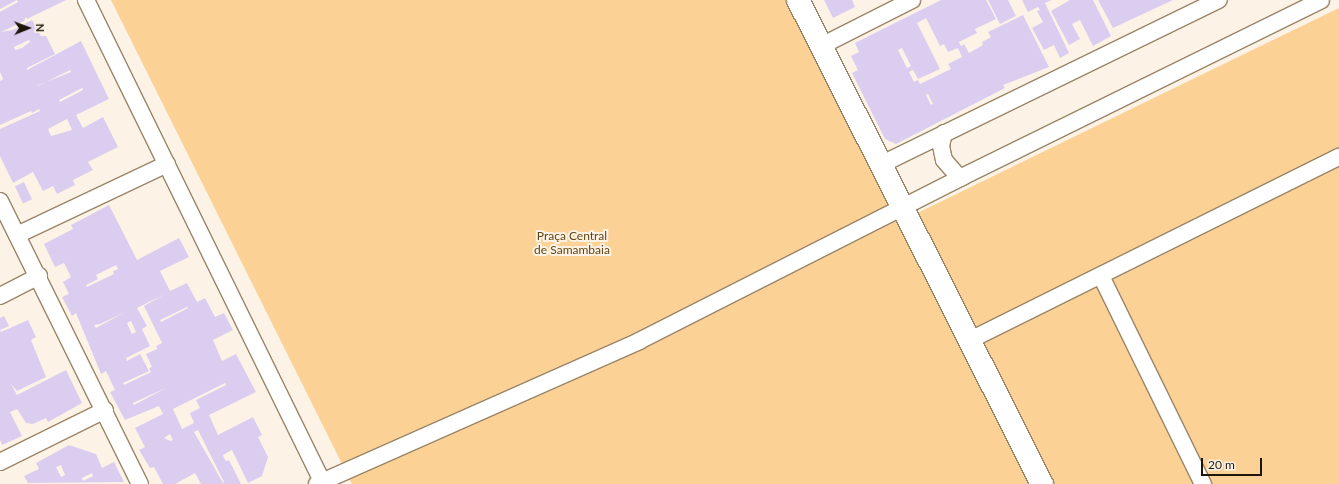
<!DOCTYPE html>
<html>
<head>
<meta charset="utf-8">
<style>
  body { margin:0 }
  #map { position:relative; width:1339px; height:484px; overflow:hidden; background:#fcf3e6; font-family:Lato,sans-serif }
  div>[style] { position:absolute }
  .green>* { inset:0; background:#fbd195 }
  .building>* { inset:0; background:#dbcdf0; transform-origin:0 0 }
  .roads { filter:drop-shadow(1px 0 #9a8567) drop-shadow(-1px 0 #9a8567) drop-shadow(0 1px #9a8567) drop-shadow(0 -1px #9a8567) }
  .street>* { height:16px; margin:-8px; padding:0 8px; transform-origin:8px; border-radius:8px; background:#fff }
  .secondary>* { height:22px; margin:-11px; padding:0 11px; transform-origin:11px; border-radius:11px; background:#fff }
  span { translate:-50% -50%; white-space:nowrap; text-align:center; line-height:1.15; -webkit-text-stroke:4px #fcf3e6; paint-order:stroke }
  .park-label { font-size:12px; color:#634511 }
  .north { position:absolute; left:8px; top:8px; width:40px; height:40px; -webkit-text-stroke:3px #fcf3e6; paint-order:stroke; rotate:89deg; font-size:11px; font-weight:700; line-height:16px; text-align:center; color:#1e160a }
  .north::after { content:''; display:block; margin:auto; width:14px; height:18px; background:#1e160a; clip-path:polygon(50% 0,100% 100%,50% 72%,0 100%) }
  .scale { position:absolute; left:1201px; top:458px; width:61px; height:18px; box-sizing:border-box; border:2px solid #1e160a; border-top:0; padding-left:5px; font-size:12px; line-height:14px; white-space:nowrap; color:#1e160a; -webkit-text-stroke:3px #fcf3e6; paint-order:stroke }
</style>
</head>
<body>
<div id="map">
  <div class="green">
    <div style="clip-path:polygon(111px 0,790px 0,901px 221px,1339px 8px,1339px 484px,352px 484px)"></div>
  </div>
  <div class="building">
    <div style="clip-path:polygon(evenodd,0 0,66px 0,27px 19px,26px 17px,24px 21px,1px 32px,13px 30px,32px 20px,41px 36px,46px 36px,55px 54px,27px 68px,27px 70px,81px 41px,109px 99px,76px 115px,83px 128px,103px 117px,118px 147px,88px 162px,93px 170px,73px 180px,75px 185px,57px 194px,53px 186px,43px 191px,33px 172px,13px 183px,0 156px,0 129px,40px 111px,39px 109px,32px 113px,31px 111px,0 125px,0 81px,3px 79px,0 72px,0 12px,18px 2px,17px 0,0 9px,0 0,29px 40px,30px 42px,22px 48px,15px 50px,14px 47px,29px 40px,0 0,70px 70px,71px 72px,36px 86px,40px 85px,70px 70px,0 0,82px 88px,83px 90px,60px 102px,59px 100px,82px 88px,0 0,67px 119px,72px 130px,51px 136px,48px 129px,67px 119px)"></div>
    <div style="clip-path:polygon(824px 0,852px 0,855px 7px,833px 18px)"></div>
    <div style="clip-path:polygon(evenodd,941px 0,986px 0,996px 19px,975px 29px,977px 33px,959px 42px,961px 46px,964px 44px,969px 53px,983px 45px,982px 42px,991px 37px,988px 32px,1023px 15px,1049px 67px,1003px 85px,1005px 88px,896px 144px,885px 139px,852px 73px,858px 70px,851px 56px,859px 52px,855px 43px,941px 0,926px 18px,940px 46px,944px 44px,948px 52px,958px 48px,962px 57px,948px 64px,951px 69px,920px 84px,918px 80px,914px 82px,909px 72px,913px 70px,918px 79px,940px 69px,917px 23px,926px 18px,941px 0,902px 48px,911px 66px,907px 68px,898px 50px,902px 48px,941px 0,928px 94px,933px 104px,931px 105px,926px 95px,928px 94px)"></div>
    <div style="clip-path:polygon(988px 0,1008px 0,1016px 16px,1000px 24px)"></div>
    <div style="clip-path:polygon(1022px 0,1052px 0,1045px 3px,1069px 53px,1060px 58px,1054px 45px,1044px 50px,1032px 28px,1043px 22px,1037px 11px,1040px 10px,1038px 7px,1028px 12px)"></div>
    <div style="clip-path:polygon(1070px 0,1093px 0,1111px 36px,1093px 46px,1080px 20px,1072px 24px,1080px 39px,1069px 45px,1051px 11px)"></div>
    <div style="clip-path:polygon(1098px 0,1173px 0,1113px 28px)"></div>
    <div style="left:24px;top:182px;width:19px;height:10px;rotate:65deg"></div>
    <div style="clip-path:polygon(evenodd,109px 205px,137px 260px,179px 238px,189px 257px,160px 271px,170px 291px,187px 283px,197px 302px,205px 298px,215px 317px,224px 313px,233px 330px,213px 340px,222px 361px,236px 354px,256px 392px,209px 415px,218px 435px,253px 417px,262px 435px,258px 437px,268px 457px,262px 476px,248px 483px,232px 450px,223px 455px,224px 458px,226px 461px,229px 460px,241px 484px,201px 484px,195px 473px,175px 484px,163px 484px,154px 467px,150px 468px,139px 450px,145px 447px,135px 428px,163px 414px,159px 406px,125px 420px,110px 392px,115px 390px,106px 371px,101px 374px,76px 313px,72px 316px,62px 297px,69px 294px,63px 282px,71px 277px,64px 263px,55px 267px,44px 244px,73px 229px,71px 225px,109px 205px,116px 265px,118px 269px,113px 271px,114px 274px,87px 287px,86px 285px,98px 279px,96px 275px,116px 265px,109px 205px,165px 294px,144px 306px,162px 343px,156px 346px,157px 349px,146px 354px,152px 367px,149px 368px,151px 372px,124px 385px,123px 383px,149px 371px,140px 354px,127px 361px,126px 358px,150px 346px,142px 329px,147px 326px,137px 308px,165px 294px,109px 205px,187px 307px,188px 308px,161px 322px,160px 320px,187px 307px,109px 205px,125px 312px,96px 328px,94px 325px,100px 324px,125px 312px,109px 205px,131px 321px,136px 332px,132px 334px,127px 323px,131px 321px,109px 205px,225px 383px,226px 385px,196px 400px,200px 408px,190px 413px,194px 423px,182px 429px,173px 409px,225px 383px,109px 205px,166px 388px,134px 405px,133px 403px,157px 392px,166px 388px,109px 205px,198px 430px,224px 482px,223px 483px,194px 432px,198px 430px,109px 205px,170px 434px,173px 440px,170px 441px,164px 438px,170px 434px)"></div>
    <div style="clip-path:polygon(4px 316px,9px 326px,0 330px,0 318px)"></div>
    <div style="clip-path:polygon(28px 320px,36px 337px,31px 340px,46px 377px,17px 391px,11px 384px,17px 395px,66px 370px,82px 403px,48px 422px,46px 418px,33px 424px,26px 423px,17px 409px,10px 412px,22px 436px,2px 445px,0 440px,0 330px,1px 332px)"></div>
    <div style="clip-path:polygon(evenodd,69px 445px,96px 454px,102px 468px,114px 462px,124px 482px,28px 483px,24px 476px,39px 469px,36px 463px,69px 445px,61px 465px,65px 475px,61px 477px,56px 467px,61px 465px,69px 445px,92px 473px,93px 476px,83px 481px,82px 478px,92px 473px)"></div>
  </div>
  <div class="roads">
    <div class="street">
      <div style="left:86px;top:0;width:536px;rotate:63.87deg"></div>
      <div style="left:821px;top:46px;width:102px;rotate:-26.8deg"></div>
      <div style="left:944px;top:133px;width:13px;rotate:103deg"></div>
      <div style="left:941px;top:146px;width:14px;rotate:78deg"></div>
      <div style="left:944px;top:160px;width:18px;rotate:49deg"></div>
      <div style="left:956px;top:174px;width:7px;rotate:27deg"></div>
      <div style="left:880px;top:165px;width:377px;rotate:-26deg"></div>
      <div style="left:0;top:201px;width:316px;rotate:63.7deg"></div>
      <div style="left:17px;top:235px;width:166px;rotate:-25.3deg"></div>
      <div style="left:1101px;top:276px;width:232px;rotate:63.9deg"></div>
      <div style="left:0;top:296px;width:44px;rotate:-27.1deg"></div>
      <div style="left:970px;top:340px;width:412px;rotate:-26.4deg"></div>
      <div style="left:0;top:462px;width:117px;rotate:-26.3deg"></div>
      <div style="left:317px;top:484px;width:352px;rotate:-23.9deg"></div>
      <div style="left:639px;top:341px;width:362px;rotate:-26.9deg"></div>
      <div style="left:962px;top:177px;width:400px;rotate:-26.2deg"></div>
    </div>
    <div class="secondary">
      <div style="left:798px;top:0;width:542px;rotate:63.25deg"></div>
    </div>
  </div>
  <div class="park-label">
    <span style="left:572px;top:243px">Praça Central<br>de Samambaia</span>
  </div>
  <div class="north">N</div>
  <div class="scale">20 m</div>
</div>
</body>
</html>
